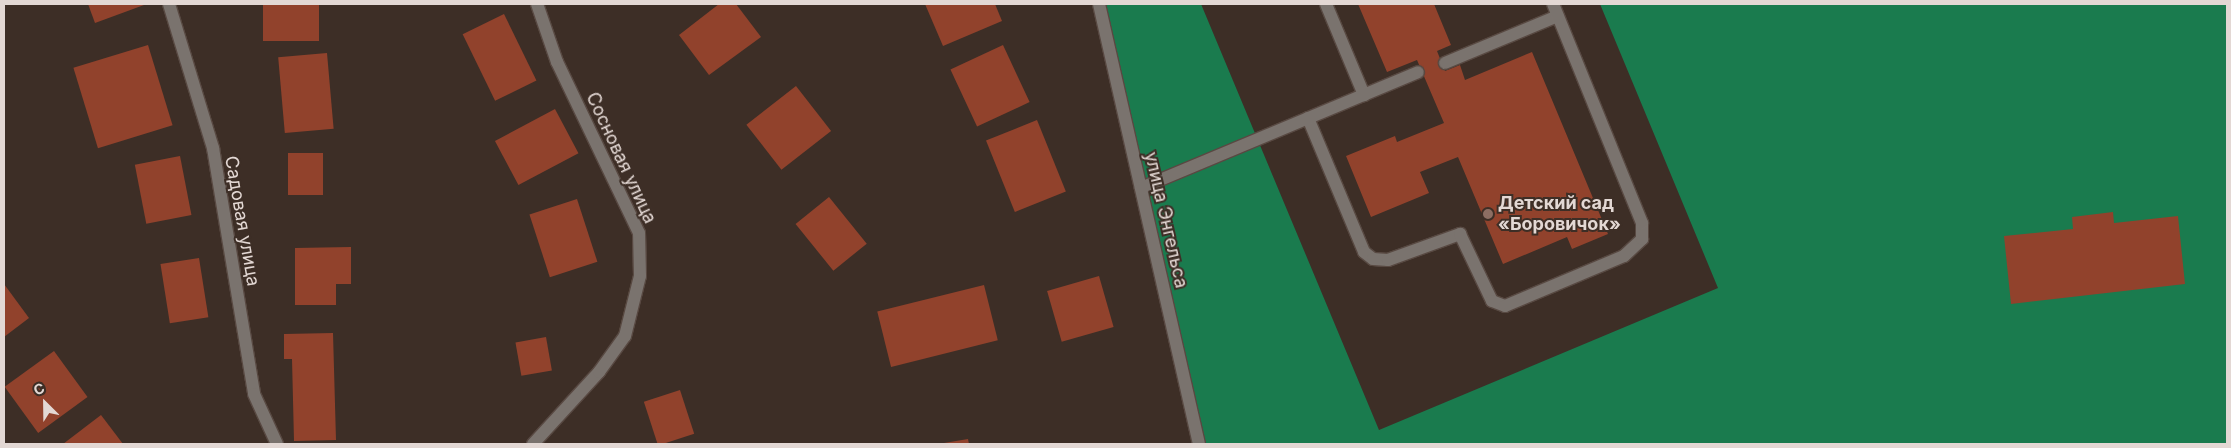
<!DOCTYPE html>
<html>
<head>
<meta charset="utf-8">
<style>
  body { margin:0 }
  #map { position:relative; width:2231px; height:448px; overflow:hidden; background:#3d2e26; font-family:Inter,sans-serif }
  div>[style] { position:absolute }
  .forest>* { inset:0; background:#1a7b4e }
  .building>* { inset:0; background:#91422c; transform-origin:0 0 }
  .roads { filter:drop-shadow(1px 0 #584942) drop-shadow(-1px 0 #584942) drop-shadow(0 1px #584942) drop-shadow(0 -1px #584942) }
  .minor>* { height:12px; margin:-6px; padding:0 6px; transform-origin:6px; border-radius:6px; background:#7a736e }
  .dots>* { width:14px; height:14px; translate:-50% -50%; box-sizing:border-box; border:2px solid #3d2e26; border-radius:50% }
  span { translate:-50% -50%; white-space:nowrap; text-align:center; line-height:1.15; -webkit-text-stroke:4px #3d2e26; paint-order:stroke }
  .street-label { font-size:18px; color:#e3d8d4 }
  .poi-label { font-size:18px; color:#e3d8d4; font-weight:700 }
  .left { translate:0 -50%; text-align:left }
  .frame { position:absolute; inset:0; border:5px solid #e3d8d4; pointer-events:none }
  .north { position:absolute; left:20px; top:378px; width:50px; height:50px; -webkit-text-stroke:4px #3d2e26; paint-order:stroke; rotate:337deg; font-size:14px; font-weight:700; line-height:20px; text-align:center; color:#e3d8d4 }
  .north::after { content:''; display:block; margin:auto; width:18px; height:22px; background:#e3d8d4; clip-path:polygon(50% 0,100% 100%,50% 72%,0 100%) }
</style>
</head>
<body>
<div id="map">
  <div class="forest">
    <div style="clip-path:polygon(1099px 4px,1201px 4px,1379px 430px,1718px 288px,1600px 4px,2227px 4px,2227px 444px,1199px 444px)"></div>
  </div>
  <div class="building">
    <div style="clip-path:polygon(88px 4px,143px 4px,144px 5px,95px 23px)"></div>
    <div style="left:263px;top:4px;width:56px;height:37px"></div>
    <div style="clip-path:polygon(719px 4px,736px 4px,761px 37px,709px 75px,679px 35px)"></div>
    <div style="clip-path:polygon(925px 4px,995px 4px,1002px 21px,943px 46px)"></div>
    <div style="clip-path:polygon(1358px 4px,1434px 4px,1451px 45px,1437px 51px,1445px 71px,1460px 65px,1465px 80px,1532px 52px,1608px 234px,1572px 249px,1567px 237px,1503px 264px,1458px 157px,1420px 172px,1429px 193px,1371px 217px,1346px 156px,1395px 136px,1397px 142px,1444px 123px,1417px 60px,1387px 72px)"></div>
    <div style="left:504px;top:14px;width:74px;height:46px;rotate:64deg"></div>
    <div style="left:148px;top:45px;width:84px;height:78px;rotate:73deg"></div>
    <div style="left:1003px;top:45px;width:63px;height:58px;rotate:65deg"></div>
    <div style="left:327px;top:53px;width:76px;height:49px;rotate:85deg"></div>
    <div style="left:796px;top:86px;width:57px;height:63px;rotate:52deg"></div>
    <div style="left:555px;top:109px;width:50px;height:68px;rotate:62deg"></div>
    <div style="left:1037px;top:120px;width:77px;height:55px;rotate:68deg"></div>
    <div style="left:288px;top:153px;width:35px;height:42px"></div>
    <div style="left:180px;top:156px;width:60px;height:46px;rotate:79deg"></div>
    <div style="left:829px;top:197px;width:60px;height:43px;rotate:51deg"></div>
    <div style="left:577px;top:199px;width:66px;height:50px;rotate:72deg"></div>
    <div style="clip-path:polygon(2113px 212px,2114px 223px,2178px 216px,2185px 284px,2011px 304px,2004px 236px,2073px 229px,2072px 217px)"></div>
    <div style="clip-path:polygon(351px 247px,351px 284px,336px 284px,336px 305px,295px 305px,295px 248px)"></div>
    <div style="left:199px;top:258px;width:60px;height:39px;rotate:81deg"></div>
    <div style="left:1099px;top:276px;width:53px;height:54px;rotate:74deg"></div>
    <div style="clip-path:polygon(4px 284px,29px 318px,4px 337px)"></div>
    <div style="left:984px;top:285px;width:57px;height:110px;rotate:76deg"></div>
    <div style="clip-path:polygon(333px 333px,336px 440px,294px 441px,292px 359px,284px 359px,284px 334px)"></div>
    <div style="left:546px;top:337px;width:34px;height:31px;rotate:80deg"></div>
    <div style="left:54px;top:351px;width:57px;height:61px;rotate:54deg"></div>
    <div style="left:680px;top:390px;width:46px;height:38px;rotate:72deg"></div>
    <div style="clip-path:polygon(101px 415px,123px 444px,63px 444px)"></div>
    <div style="clip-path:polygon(968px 439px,969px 444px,945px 444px,944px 443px)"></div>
  </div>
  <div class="roads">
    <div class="minor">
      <div style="left:169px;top:4px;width:151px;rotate:73deg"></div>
      <div style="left:213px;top:148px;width:249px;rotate:80.5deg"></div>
      <div style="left:254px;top:394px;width:55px;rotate:65.3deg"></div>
      <div style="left:1099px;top:4px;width:451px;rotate:77.2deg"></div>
      <div style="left:1326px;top:4px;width:99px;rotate:67.3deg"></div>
      <div style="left:1445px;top:63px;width:122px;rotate:-22.6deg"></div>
      <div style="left:1308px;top:118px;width:145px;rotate:67.3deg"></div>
      <div style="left:1364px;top:252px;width:11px;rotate:38deg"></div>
      <div style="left:1373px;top:259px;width:15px;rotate:4deg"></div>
      <div style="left:1388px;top:260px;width:77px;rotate:-19.9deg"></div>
      <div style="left:1460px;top:234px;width:74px;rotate:64.5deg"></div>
      <div style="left:1492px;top:301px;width:14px;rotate:21deg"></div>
      <div style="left:1505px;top:306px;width:129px;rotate:-22.8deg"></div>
      <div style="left:1624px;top:256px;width:25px;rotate:-43deg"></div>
      <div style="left:1642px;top:239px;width:16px;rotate:-90deg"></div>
      <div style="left:1642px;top:223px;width:236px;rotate:-112.1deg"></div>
      <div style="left:1141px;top:188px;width:300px;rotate:-22.7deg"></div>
      <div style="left:533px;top:444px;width:98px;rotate:-47.5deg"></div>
      <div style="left:599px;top:372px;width:44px;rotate:-54.2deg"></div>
      <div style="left:625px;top:336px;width:62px;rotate:-76deg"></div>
      <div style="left:640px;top:276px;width:43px;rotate:-91.3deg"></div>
      <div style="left:639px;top:233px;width:190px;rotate:-115.6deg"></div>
      <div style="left:557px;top:62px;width:61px;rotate:-109deg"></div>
    </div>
  </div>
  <div class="dots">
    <div style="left:1488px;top:214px;background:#8d6e63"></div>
  </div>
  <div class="street-label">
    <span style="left:621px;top:158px;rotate:65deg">Сосновая улица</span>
    <span style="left:1166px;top:220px;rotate:77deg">улица Энгельса</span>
    <span style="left:242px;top:221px;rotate:80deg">Садовая улица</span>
  </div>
  <div class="poi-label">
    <span class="left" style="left:1498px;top:214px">Детский сад<br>«Боровичок»</span>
  </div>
  <div class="frame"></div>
  <div class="north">С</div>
</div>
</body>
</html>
